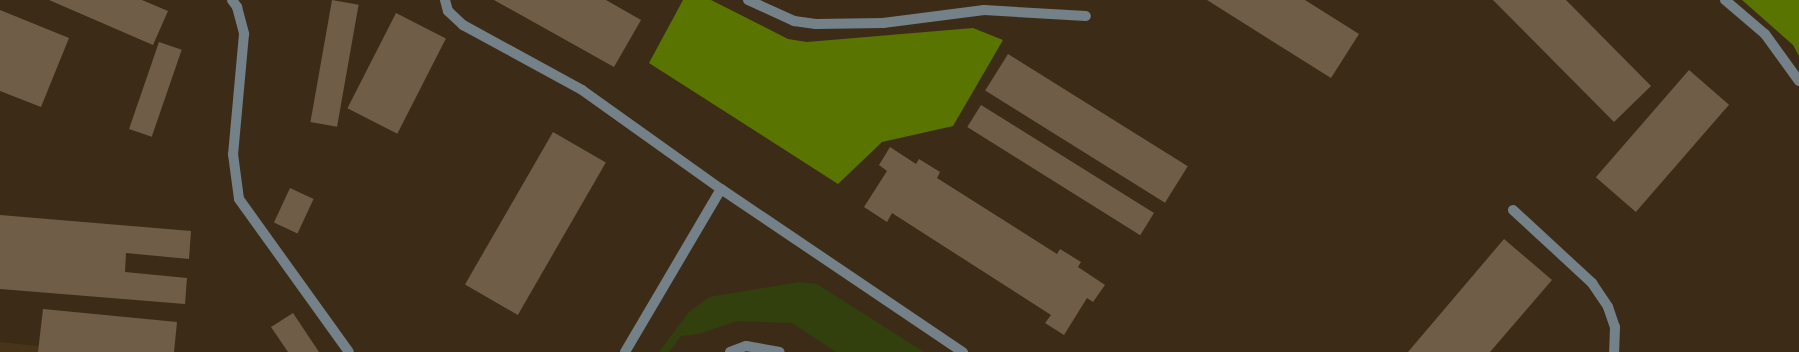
<!DOCTYPE html>
<html>
<head>
<meta charset="utf-8">
<style>
  body { margin:0 }
  #map { position:relative; width:1799px; height:352px; overflow:hidden; background:#3c2c17; font-family:"Titillium Web",sans-serif }
  div>[style] { position:absolute }
  .built>* { inset:0; background:#483419 }
  .green>* { inset:0; background:#32400d }
  .forest>* { inset:0; background:#5a7400 }
  .building>* { inset:0; background:#6f5d47; transform-origin:0 0 }
  .minor>* { height:10px; margin:-5px; padding:0 5px; transform-origin:5px; border-radius:5px; background:#748188 }
  span { translate:-50% -50%; white-space:nowrap; text-align:center; line-height:1.15; -webkit-text-stroke:4px #31220d; paint-order:stroke }
</style>
</head>
<body>
<div id="map">
  <div class="built">
    <div style="clip-path:polygon(0 342px,92px 352px,0 352px)"></div>
  </div>
  <div class="green">
    <div style="clip-path:polygon(799px 282px,817px 284px,924px 352px,836px 352px,792px 323px,737px 321px,699px 334px,681px 336px,669px 352px,659px 352px,689px 312px,709px 297px)"></div>
  </div>
  <div class="forest">
    <div style="clip-path:polygon(683px 0,711px 0,788px 39px,807px 42px,973px 28px,1003px 40px,953px 126px,882px 142px,838px 184px,649px 63px)"></div>
    <div style="clip-path:polygon(1742px 0,1799px 0,1799px 56px,1793px 45px)"></div>
  </div>
  <div class="building">
    <div style="clip-path:polygon(49px 0,142px 0,168px 11px,153px 45px)"></div>
    <div style="left:332px;top:0;width:27px;height:124px;rotate:10deg"></div>
    <div style="clip-path:polygon(494px 0,606px 0,641px 20px,614px 67px)"></div>
    <div style="clip-path:polygon(1207px 0,1305px 0,1359px 34px,1331px 78px)"></div>
    <div style="clip-path:polygon(1493px 0,1566px 0,1651px 86px,1614px 122px)"></div>
    <div style="clip-path:polygon(0 10px,69px 38px,41px 107px,0 91px)"></div>
    <div style="left:396px;top:13px;width:56px;height:107px;rotate:27deg"></div>
    <div style="left:159px;top:42px;width:24px;height:92px;rotate:19deg"></div>
    <div style="left:1008px;top:54px;width:212px;height:43px;rotate:32deg"></div>
    <div style="left:1689px;top:70px;width:53px;height:142px;rotate:41deg"></div>
    <div style="left:981px;top:105px;width:204px;height:26px;rotate:32deg"></div>
    <div style="left:553px;top:132px;width:61px;height:176px;rotate:30deg"></div>
    <div style="clip-path:polygon(890px 147px,916px 164px,919px 159px,940px 172px,937px 178px,1057px 254px,1060px 249px,1081px 262px,1078px 267px,1105px 285px,1093px 302px,1087px 298px,1064px 335px,1045px 323px,1051px 315px,892px 213px,887px 222px,864px 207px,887px 171px,879px 165px)"></div>
    <div style="left:290px;top:188px;width:26px;height:38px;rotate:25deg"></div>
    <div style="clip-path:polygon(0 215px,191px 231px,189px 259px,126px 253px,125px 272px,187px 278px,185px 304px,0 289px)"></div>
    <div style="clip-path:polygon(1504px 239px,1552px 280px,1490px 352px,1408px 352px)"></div>
    <div style="clip-path:polygon(43px 309px,177px 322px,174px 352px,38px 352px)"></div>
    <div style="clip-path:polygon(293px 313px,319px 352px,288px 352px,271px 327px)"></div>
  </div>
  <div class="minor">
    <div style="left:232px;top:0;width:9px;rotate:54deg"></div>
    <div style="left:237px;top:7px;width:28px;rotate:75deg"></div>
    <div style="left:244px;top:34px;width:121px;rotate:95.2deg"></div>
    <div style="left:233px;top:154px;width:45px;rotate:82.4deg"></div>
    <div style="left:239px;top:199px;width:188px;rotate:54.3deg"></div>
    <div style="left:445px;top:0;width:11px;rotate:75deg"></div>
    <div style="left:448px;top:11px;width:21px;rotate:43deg"></div>
    <div style="left:463px;top:25px;width:136px;rotate:28.6deg"></div>
    <div style="left:582px;top:90px;width:171px;rotate:35.5deg"></div>
    <div style="left:721px;top:189px;width:292px;rotate:34deg"></div>
    <div style="left:748px;top:0;width:51px;rotate:24.5deg"></div>
    <div style="left:794px;top:21px;width:22px;rotate:8deg"></div>
    <div style="left:816px;top:24px;width:67px;rotate:-0.9deg"></div>
    <div style="left:883px;top:23px;width:102px;rotate:-7.3deg"></div>
    <div style="left:984px;top:10px;width:102px;rotate:3.4deg"></div>
    <div style="left:1725px;top:0;width:52px;rotate:40.4deg"></div>
    <div style="left:1765px;top:34px;width:58px;rotate:54.1deg"></div>
    <div style="left:1513px;top:210px;width:108px;rotate:42.7deg"></div>
    <div style="left:1592px;top:283px;width:29px;rotate:56deg"></div>
    <div style="left:1608px;top:307px;width:21px;rotate:71deg"></div>
    <div style="left:1615px;top:327px;width:25px;rotate:92deg"></div>
    <div style="left:625px;top:352px;width:189px;rotate:-59.5deg"></div>
    <div style="left:730px;top:352px;width:17px;rotate:-21deg"></div>
    <div style="left:746px;top:346px;width:34px;rotate:10deg"></div>
  </div>
</div>
</body>
</html>
